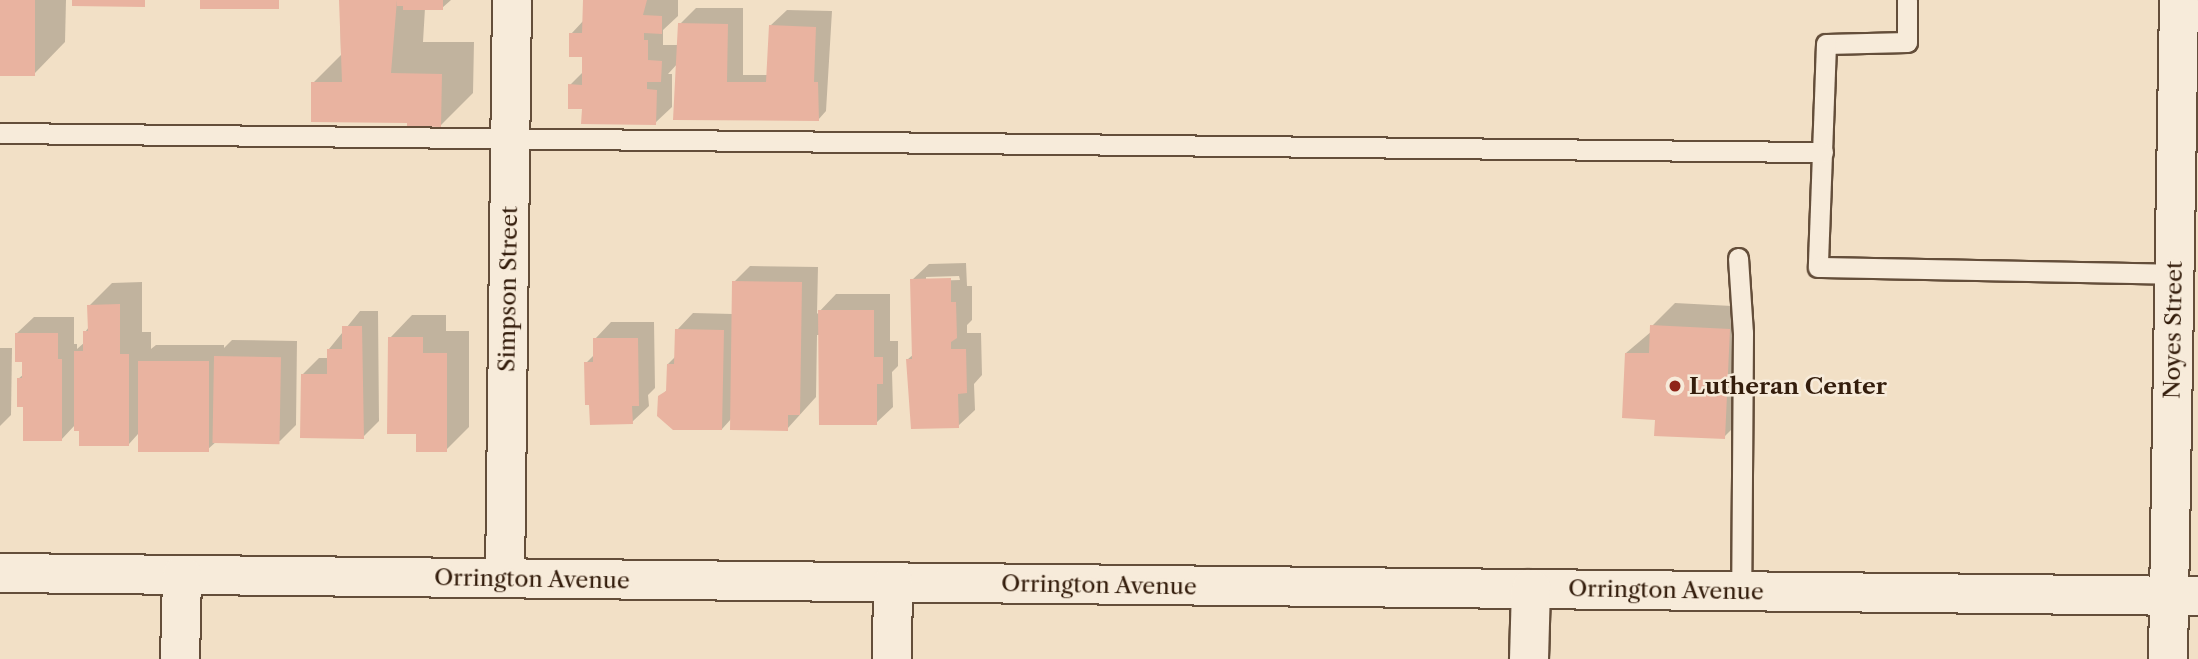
<!DOCTYPE html>
<html>
<head>
<meta charset="utf-8">
<style>
  body { margin:0 }
  #map { position:relative; width:2198px; height:659px; overflow:hidden; background:#f2e0c6; font-family:"Libre Caslon Text",serif }
  div>[style] { position:absolute }
  .shadow>* { inset:0; background:#0003 }
  .building>* { inset:0; background:#e9b3a0; transform-origin:0 0 }
  .roads { filter:drop-shadow(2px 0 #644e3a) drop-shadow(-2px 0 #644e3a) drop-shadow(0 2px #644e3a) drop-shadow(0 -2px #644e3a) }
  .lane>* { height:19px; margin:-9.5px; padding:0 9.5px; transform-origin:9.5px; border-radius:9.5px; background:#f7ebda }
  .street>* { height:38px; margin:-19px; padding:0 19px; transform-origin:19px; border-radius:19px; background:#f7ebda }
  .secondary>* { height:38px; margin:-19px; padding:0 19px; transform-origin:19px; border-radius:19px; background:#f7ebda }
  .dots>* { width:19px; height:19px; translate:-50% -50%; box-sizing:border-box; border:4px solid #f7ebda; border-radius:50% }
  span { translate:-50% -50%; white-space:nowrap; text-align:center; line-height:1.15; -webkit-text-stroke:5px #f7ebda; paint-order:stroke }
  .street-label { font-size:23px; color:#341d0c }
  .poi-label { font-size:23px; color:#341d0c; font-weight:700 }
  .left { translate:0 -50%; text-align:left }
</style>
</head>
<body>
<div id="map">
  <div class="shadow">
    <div style="clip-path:polygon(0 0,66px 0,65px 42px,33px 75px,0 74px)"></div>
    <div style="clip-path:polygon(340px 0,451px 0,442px 8px,425px 8px,423px 42px,474px 42px,473px 93px,441px 125px,409px 121px,313px 83px,341px 55px)"></div>
    <div style="clip-path:polygon(585px 0,678px 0,678px 16px,663px 30px,663px 45px,679px 45px,680px 24px,696px 8px,743px 8px,743px 75px,768px 75px,770px 26px,787px 10px,832px 11px,826px 111px,818px 120px,679px 62px,668px 74px,672px 74px,672px 107px,655px 123px,584px 108px,570px 85px,584px 71px,584px 56px,571px 34px,584px 20px)"></div>
    <div style="clip-path:polygon(evenodd,966px 263px,967px 286px,972px 286px,972px 320px,967px 325px,967px 333px,981px 333px,982px 375px,974px 384px,975px 410px,958px 426px,908px 359px,914px 354px,912px 280px,929px 264px,966px 263px,959px 276px,960px 280px,926px 281px,926px 277px,959px 276px)"></div>
    <div style="clip-path:polygon(750px 266px,818px 267px,817px 314px,836px 294px,890px 294px,890px 341px,898px 341px,898px 366px,892px 372px,893px 407px,876px 423px,820px 335px,817px 335px,816px 397px,787px 429px,732px 418px,722px 429px,660px 397px,668px 389px,668px 364px,676px 356px,677px 330px,693px 313px,733px 314px,734px 282px)"></div>
    <div style="clip-path:polygon(142px 282px,142px 332px,151px 332px,151px 349px,156px 345px,224px 345px,224px 348px,232px 340px,297px 341px,296px 425px,280px 441px,217px 441px,207px 450px,138px 434px,129px 444px,75px 425px,61px 440px,25px 406px,18px 379px,24px 374px,24px 361px,17px 333px,34px 317px,74px 317px,74px 344px,77px 344px,77px 349px,85px 342px,85px 332px,89px 327px,89px 306px,112px 283px)"></div>
    <div style="clip-path:polygon(1675px 303px,1751px 307px,1747px 414px,1724px 437px,1657px 419px,1626px 353px,1652px 331px,1652px 326px)"></div>
    <div style="clip-path:polygon(360px 311px,378px 311px,379px 421px,363px 437px,302px 375px,319px 358px,329px 358px,329px 349px)"></div>
    <div style="clip-path:polygon(412px 315px,446px 315px,446px 331px,469px 331px,469px 427px,446px 450px,418px 433px,390px 338px)"></div>
    <div style="clip-path:polygon(611px 322px,654px 322px,655px 388px,648px 395px,649px 406px,632px 422px,586px 363px,595px 354px,595px 339px)"></div>
    <div style="clip-path:polygon(0 348px,12px 348px,11px 415px,0 426px)"></div>
  </div>
  <div class="building">
    <div style="left:0;top:0;width:35px;height:76px"></div>
    <div style="clip-path:polygon(72px 0,145px 0,145px 7px,72px 6px)"></div>
    <div style="left:200px;top:0;width:79px;height:9px"></div>
    <div style="clip-path:polygon(339px 0,397px 0,391px 73px,442px 74px,441px 127px,407px 126px,407px 123px,311px 122px,311px 82px,342px 82px)"></div>
    <div style="clip-path:polygon(397px 0,443px 0,443px 10px,403px 10px,403px 6px,397px 6px)"></div>
    <div style="clip-path:polygon(583px 0,647px 0,643px 15px,662px 16px,662px 34px,644px 33px,644px 40px,648px 40px,648px 60px,662px 61px,661px 82px,647px 82px,647px 89px,657px 90px,656px 125px,581px 124px,582px 109px,568px 109px,568px 84px,582px 85px,582px 57px,569px 57px,569px 33px,582px 33px)"></div>
    <div style="clip-path:polygon(678px 23px,728px 24px,727px 82px,766px 82px,769px 25px,816px 27px,814px 82px,818px 82px,819px 121px,673px 120px)"></div>
    <div style="clip-path:polygon(951px 278px,951px 302px,956px 302px,957px 338px,951px 342px,951px 349px,966px 349px,967px 393px,958px 394px,959px 428px,911px 429px,906px 359px,912px 359px,910px 279px)"></div>
    <div style="clip-path:polygon(732px 281px,802px 282px,800px 415px,788px 415px,788px 431px,730px 430px)"></div>
    <div style="clip-path:polygon(120px 304px,120px 354px,129px 354px,129px 446px,79px 446px,79px 431px,74px 431px,74px 351px,83px 351px,83px 331px,88px 331px,87px 305px)"></div>
    <div style="clip-path:polygon(818px 310px,874px 310px,874px 357px,883px 357px,883px 384px,877px 384px,877px 425px,819px 425px)"></div>
    <div style="clip-path:polygon(1650px 325px,1730px 329px,1725px 439px,1654px 436px,1655px 420px,1622px 418px,1625px 353px,1649px 353px)"></div>
    <div style="clip-path:polygon(342px 326px,362px 326px,364px 439px,300px 438px,301px 374px,327px 374px,327px 349px,342px 349px)"></div>
    <div style="clip-path:polygon(675px 329px,724px 330px,722px 430px,673px 430px,657px 416px,658px 396px,666px 391px,667px 364px,674px 364px)"></div>
    <div style="clip-path:polygon(15px 333px,58px 333px,58px 359px,62px 359px,62px 441px,23px 441px,23px 407px,17px 407px,17px 378px,22px 378px,22px 362px,15px 362px)"></div>
    <div style="clip-path:polygon(388px 337px,423px 337px,423px 353px,447px 353px,447px 452px,416px 452px,416px 434px,387px 434px)"></div>
    <div style="clip-path:polygon(593px 338px,638px 338px,639px 406px,632px 406px,633px 424px,590px 425px,589px 405px,585px 405px,584px 362px,593px 362px)"></div>
    <div style="left:214px;top:356px;width:67px;height:87px;rotate:1deg"></div>
    <div style="left:138px;top:361px;width:71px;height:91px"></div>
  </div>
  <div class="roads">
    <div class="lane">
      <div style="left:1907px;top:0;width:42px;rotate:90deg"></div>
      <div style="left:1907px;top:42px;width:81px;rotate:178.6deg"></div>
      <div style="left:1826px;top:44px;width:223px;rotate:92.1deg"></div>
      <div style="left:1818px;top:267px;width:356px;rotate:1.1deg"></div>
      <div style="left:0;top:133px;width:1823px;rotate:0.6deg"></div>
      <div style="left:1738px;top:258px;width:75px;rotate:86.2deg"></div>
      <div style="left:1743px;top:333px;width:258px;rotate:90.4deg"></div>
    </div>
    <div class="street">
      <div style="left:0;top:573px;width:2198px;rotate:0.6deg"></div>
      <div style="left:505px;top:578px;width:578px;rotate:-89.31deg"></div>
      <div style="left:180px;top:659px;width:84px;rotate:-88.6deg"></div>
      <div style="left:892px;top:659px;width:77px;rotate:-89.3deg"></div>
      <div style="left:1529px;top:659px;width:70px;rotate:-88.4deg"></div>
    </div>
    <div class="secondary">
      <div style="left:2168px;top:659px;width:659px;rotate:-89.04deg"></div>
    </div>
  </div>
  <div class="dots">
    <div style="left:1675px;top:386px;background:#8f2418"></div>
  </div>
  <div class="street-label">
    <span style="left:508px;top:289px;rotate:-89deg">Simpson Street</span>
    <span style="left:2173px;top:330px;rotate:-89deg">Noyes Street</span>
    <span style="left:532px;top:579px;rotate:1deg">Orrington Avenue</span>
    <span style="left:1099px;top:585px;rotate:1deg">Orrington Avenue</span>
    <span style="left:1666px;top:590px;rotate:1deg">Orrington Avenue</span>
  </div>
  <div class="poi-label">
    <span class="left" style="left:1689px;top:386px">Lutheran Center</span>
  </div>
</div>
</body>
</html>
